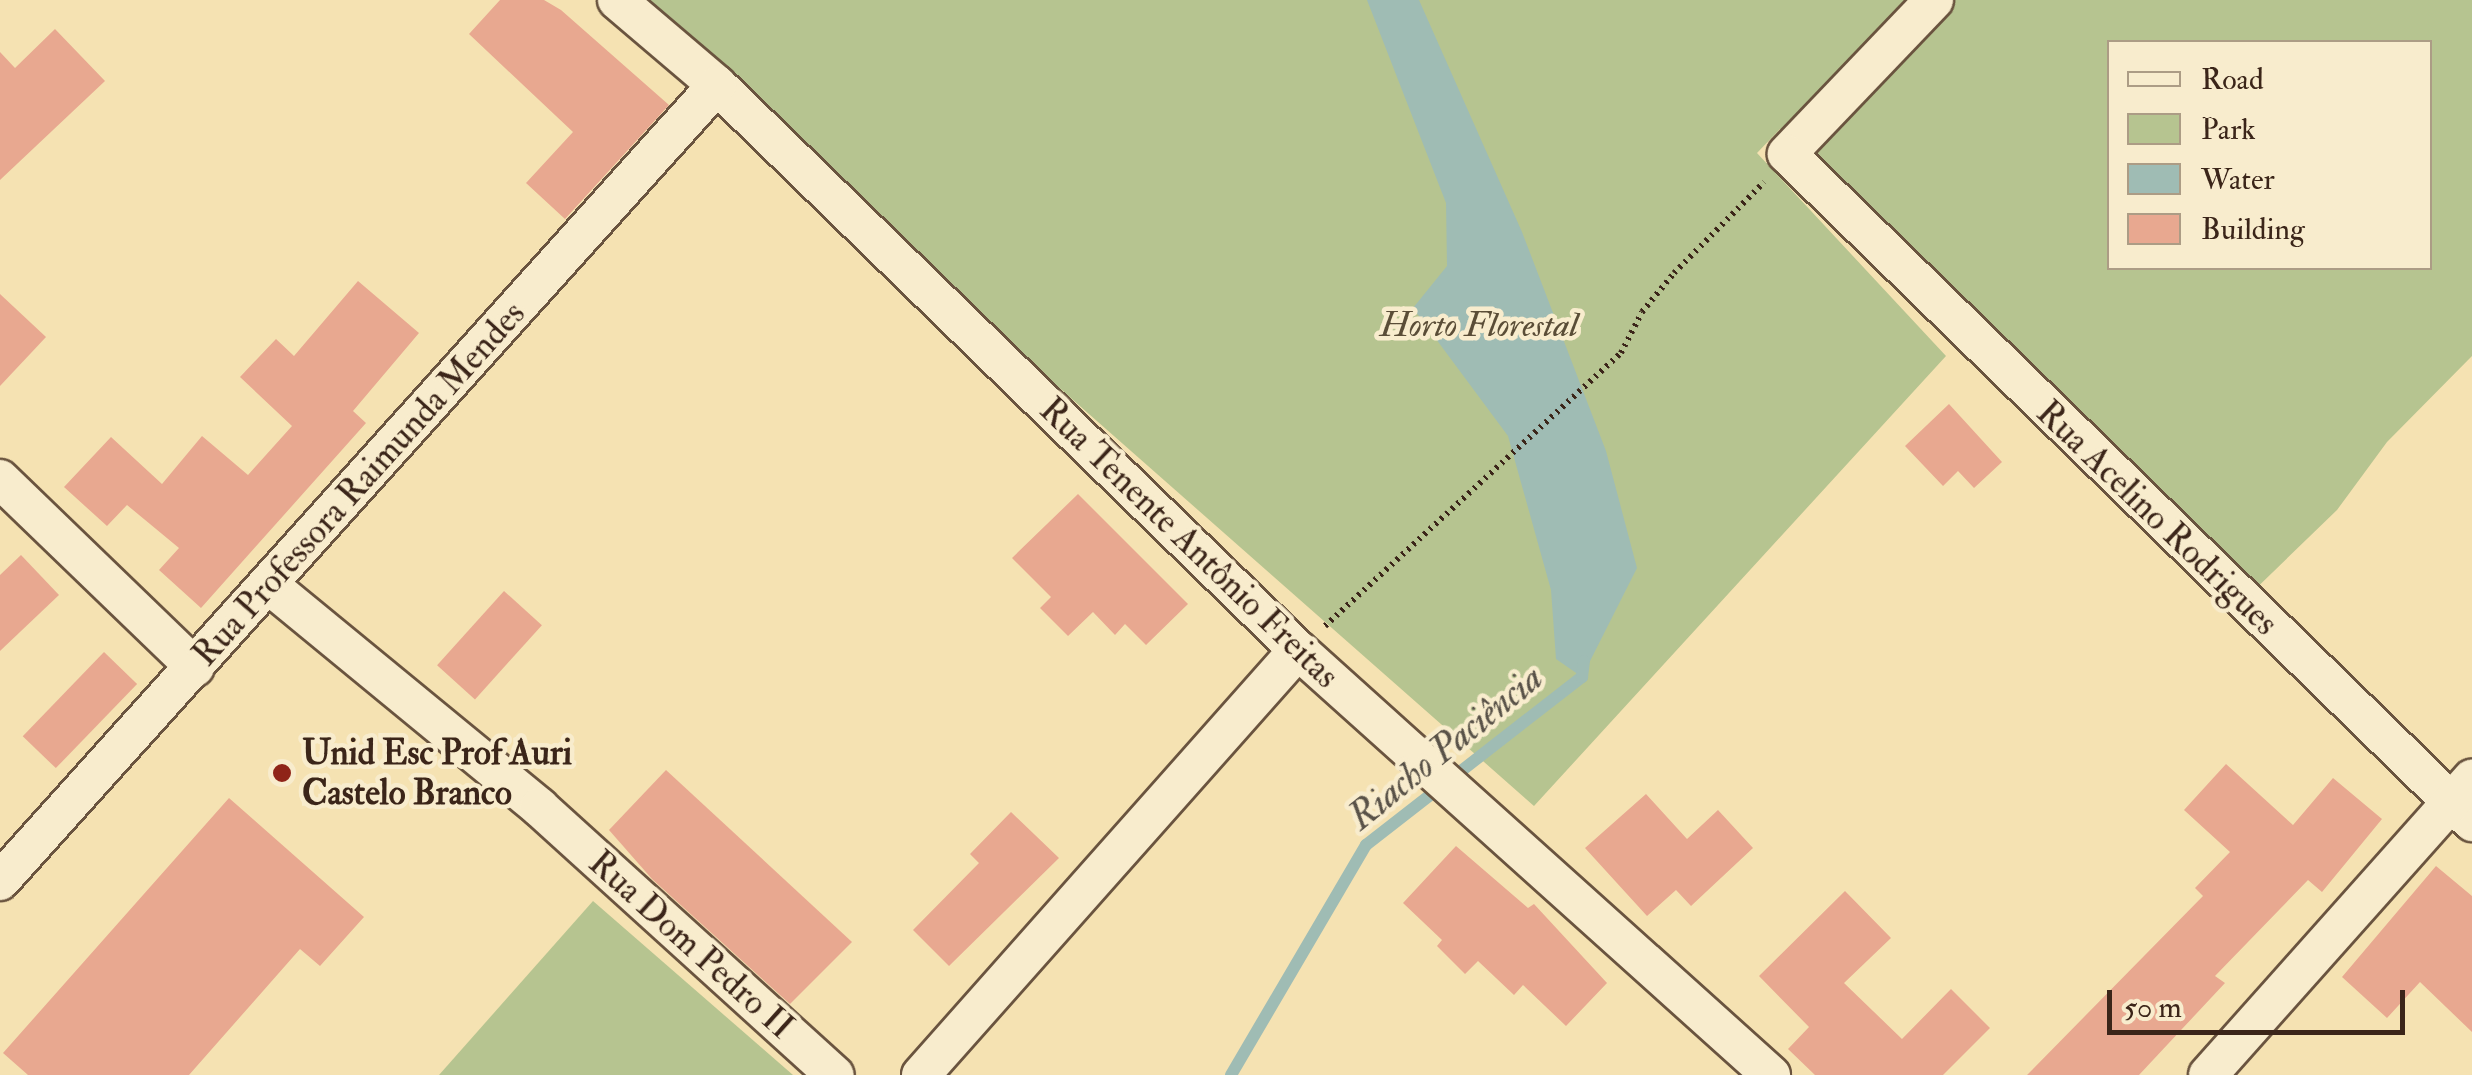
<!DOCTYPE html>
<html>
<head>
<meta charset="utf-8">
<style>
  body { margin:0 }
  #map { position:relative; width:2472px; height:1075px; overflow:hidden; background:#f5e2b2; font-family:"IM FELL Double Pica",serif }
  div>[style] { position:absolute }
  .green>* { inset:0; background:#b6c490 }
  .water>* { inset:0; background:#9fbcb4 }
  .stream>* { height:12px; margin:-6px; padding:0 6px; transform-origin:6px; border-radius:6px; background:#9fbcb4 }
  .building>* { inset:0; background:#e8a890; transform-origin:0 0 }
  .path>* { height:6px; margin-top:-3px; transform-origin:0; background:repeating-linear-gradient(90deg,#3b2519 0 2.5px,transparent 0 7.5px) }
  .roads { filter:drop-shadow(2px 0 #6a543f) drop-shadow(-2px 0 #6a543f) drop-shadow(0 2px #6a543f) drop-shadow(0 -2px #6a543f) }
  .minor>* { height:38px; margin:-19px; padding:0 19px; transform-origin:19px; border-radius:19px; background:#f8eccd }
  .dots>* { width:28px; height:28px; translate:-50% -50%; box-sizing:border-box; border:5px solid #f8eccd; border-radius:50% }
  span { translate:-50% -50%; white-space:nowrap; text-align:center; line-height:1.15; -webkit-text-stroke:9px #f8eccd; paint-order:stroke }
  .park-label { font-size:35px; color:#5a4d37; font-style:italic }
  .street-label { font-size:35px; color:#3b2519 }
  .poi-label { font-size:35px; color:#3b2519; font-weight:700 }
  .left { translate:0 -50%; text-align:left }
  .water-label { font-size:38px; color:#595248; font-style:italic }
  .legend { position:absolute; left:2107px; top:40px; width:325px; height:230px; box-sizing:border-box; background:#f8eccd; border:2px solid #ac9c85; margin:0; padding:12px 18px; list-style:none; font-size:30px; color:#3b2519 }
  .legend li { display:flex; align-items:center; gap:20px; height:50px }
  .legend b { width:50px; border:2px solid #ac9c85 }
  .scale { position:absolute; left:2107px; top:990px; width:298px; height:45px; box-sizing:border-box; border:5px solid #3b2519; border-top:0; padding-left:12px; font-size:30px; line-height:35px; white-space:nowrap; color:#3b2519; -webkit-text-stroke:8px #f8eccd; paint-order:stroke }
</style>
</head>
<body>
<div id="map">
  <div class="green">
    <div style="clip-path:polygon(evenodd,619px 0,2472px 0,2472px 356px,2387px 442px,2337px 510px,2243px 601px,1780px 129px,1757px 153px,1946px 356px,1534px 806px,619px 0,2110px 42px,2430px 42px,2430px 268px,2110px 268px,2110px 42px)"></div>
    <div style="clip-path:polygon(593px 901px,793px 1075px,439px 1075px)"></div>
  </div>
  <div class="water">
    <div style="clip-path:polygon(1367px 0,1419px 0,1522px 232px,1606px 451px,1637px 568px,1582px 677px,1556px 659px,1551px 590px,1508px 436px,1413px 308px,1447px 266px,1446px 203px)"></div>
  </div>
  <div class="stream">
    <div style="left:1231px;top:1075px;width:267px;rotate:-59.6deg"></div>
    <div style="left:1366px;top:845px;width:274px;rotate:-37.9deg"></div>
    <div style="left:1582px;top:677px;width:16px;rotate:-83deg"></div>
  </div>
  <div class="building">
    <div style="clip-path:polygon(500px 0,544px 0,561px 10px,669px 105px,565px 219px,526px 183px,573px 132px,469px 34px)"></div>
    <div style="clip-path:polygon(55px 29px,105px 81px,0 180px,0 52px,15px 68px)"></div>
    <div style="clip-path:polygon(358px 281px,419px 333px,353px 411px,366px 423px,201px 608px,159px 570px,179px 548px,127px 505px,107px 526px,64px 487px,111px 437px,162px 484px,202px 436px,248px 475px,292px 426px,240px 377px,276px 339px,294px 356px)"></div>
    <div style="clip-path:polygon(0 294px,46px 337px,0 386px)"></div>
    <div style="clip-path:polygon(1949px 404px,2002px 462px,1974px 488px,1958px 471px,1943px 486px,1905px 446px)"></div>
    <div style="clip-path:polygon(1078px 494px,1188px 604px,1146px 645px,1125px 624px,1115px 635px,1093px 612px,1068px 636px,1040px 608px,1051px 597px,1012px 558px)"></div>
    <div style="clip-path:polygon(21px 555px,59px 595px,0 651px,0 575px)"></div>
    <div style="left:504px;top:591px;width:51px;height:100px;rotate:42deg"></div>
    <div style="left:104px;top:652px;width:46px;height:117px;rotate:44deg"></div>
    <div style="clip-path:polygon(2226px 764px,2293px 825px,2333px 778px,2382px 819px,2322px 892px,2308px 880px,2215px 976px,2225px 983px,2139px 1075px,2027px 1075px,2203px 896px,2195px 888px,2230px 852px,2184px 810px)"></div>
    <div style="clip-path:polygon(666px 770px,852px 942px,790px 1004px,652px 879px,609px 830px)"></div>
    <div style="clip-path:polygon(1646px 794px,1687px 839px,1718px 810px,1753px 848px,1691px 906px,1676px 890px,1647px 916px,1585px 848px)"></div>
    <div style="clip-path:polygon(229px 798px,364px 917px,320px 966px,300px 949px,189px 1075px,28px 1075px,3px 1053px)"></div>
    <div style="clip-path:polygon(1011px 812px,1059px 858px,949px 966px,913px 930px,979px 863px,970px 854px)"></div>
    <div style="clip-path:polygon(1456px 846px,1528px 908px,1534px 904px,1607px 983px,1566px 1026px,1523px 985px,1514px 995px,1478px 961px,1465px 974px,1437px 946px,1442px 940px,1403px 903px)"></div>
    <div style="clip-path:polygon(2436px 866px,2472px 896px,2472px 1032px,2420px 982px,2387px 1018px,2342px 977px)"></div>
    <div style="clip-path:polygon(1845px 891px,1891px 938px,1844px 983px,1902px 1039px,1951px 989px,1990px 1028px,1943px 1075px,1815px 1075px,1788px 1049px,1809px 1027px,1759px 976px)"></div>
  </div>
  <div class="path">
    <div style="left:1325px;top:626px;width:403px;rotate:-42.7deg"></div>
    <div style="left:1621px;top:353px;width:46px;rotate:-62.9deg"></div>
    <div style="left:1642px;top:312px;width:50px;rotate:-50.6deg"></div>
    <div style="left:1674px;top:273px;width:128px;rotate:-45.3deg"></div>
  </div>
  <div class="roads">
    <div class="minor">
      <div style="left:617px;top:0;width:131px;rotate:40.4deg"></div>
      <div style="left:717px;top:85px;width:810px;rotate:44.2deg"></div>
      <div style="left:1298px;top:650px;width:636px;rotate:41.94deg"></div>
      <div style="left:1934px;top:0;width:213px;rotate:133.7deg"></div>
      <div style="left:1787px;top:154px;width:957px;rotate:44.28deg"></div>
      <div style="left:0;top:479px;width:271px;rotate:44deg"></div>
      <div style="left:269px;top:585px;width:350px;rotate:39.4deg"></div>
      <div style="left:539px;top:807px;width:399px;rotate:42.2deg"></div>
      <div style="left:0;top:881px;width:1071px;rotate:-47.99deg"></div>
      <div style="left:921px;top:1075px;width:568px;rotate:-48.43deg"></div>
      <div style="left:2208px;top:1075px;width:397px;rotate:-48.3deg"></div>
    </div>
  </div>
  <div class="dots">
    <div style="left:282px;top:773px;background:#8f2418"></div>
  </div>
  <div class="park-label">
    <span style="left:1479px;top:325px">Horto Florestal</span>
  </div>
  <div class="street-label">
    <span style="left:359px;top:484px;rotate:-48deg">Rua Professora Raimunda Mendes</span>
    <span style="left:2157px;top:518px;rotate:44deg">Rua Acelino Rodrigues</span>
    <span style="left:1189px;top:543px;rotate:44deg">Rua Tenente Antônio Freitas</span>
    <span style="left:691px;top:945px;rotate:42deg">Rua Dom Pedro II</span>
  </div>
  <div class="poi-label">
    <span class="left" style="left:302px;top:773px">Unid Esc Prof Auri<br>Castelo Branco</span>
  </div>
  <div class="water-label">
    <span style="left:1446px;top:748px;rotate:-39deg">Riacho Paciência</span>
  </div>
  <ul class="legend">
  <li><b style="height:12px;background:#f8eccd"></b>Road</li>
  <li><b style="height:28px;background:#b6c490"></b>Park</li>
  <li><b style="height:28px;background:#9fbcb4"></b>Water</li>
  <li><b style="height:28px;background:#e8a890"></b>Building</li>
  </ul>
  <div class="scale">50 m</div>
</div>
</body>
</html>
